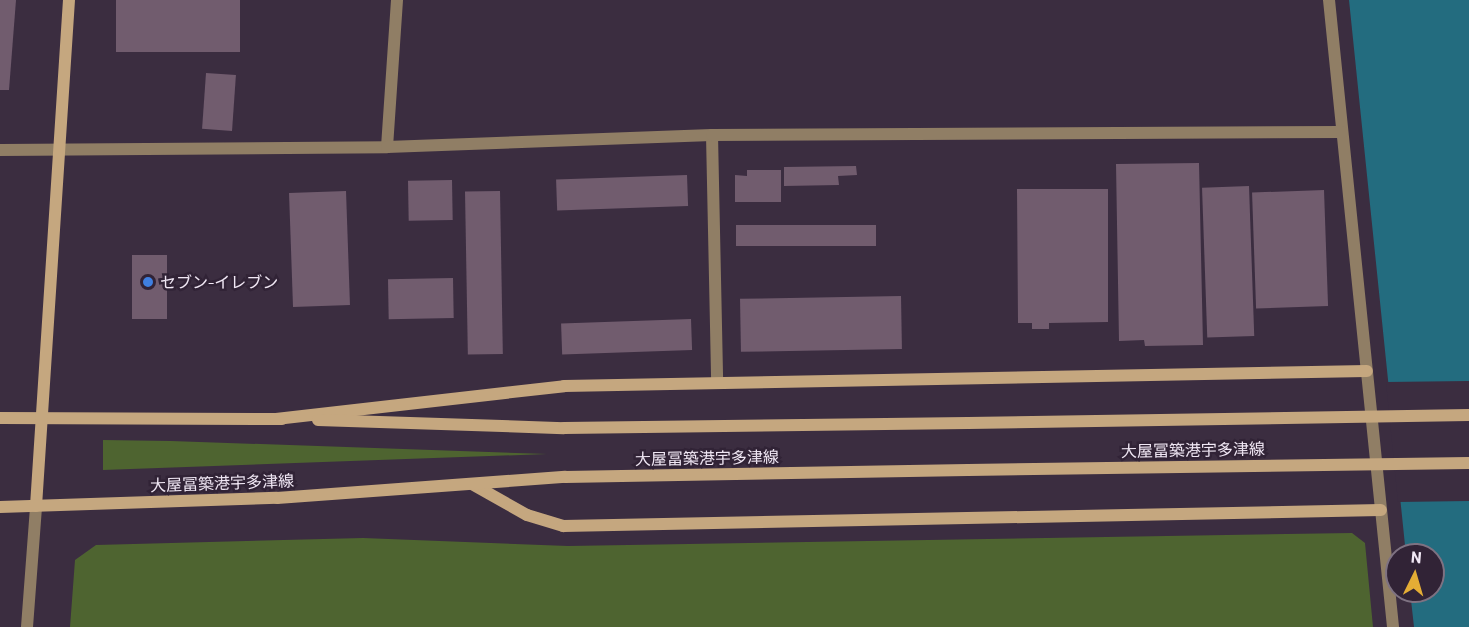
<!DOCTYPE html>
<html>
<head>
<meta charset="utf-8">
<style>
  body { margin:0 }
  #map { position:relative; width:1469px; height:627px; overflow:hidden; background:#3b2d40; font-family:Barlow,"Noto Sans JP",sans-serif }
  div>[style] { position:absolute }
  .green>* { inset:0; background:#4e6430 }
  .water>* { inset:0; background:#236c7f }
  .pier>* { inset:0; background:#3b2d40 }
  .building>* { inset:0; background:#715c6e; transform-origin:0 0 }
  .minor>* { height:12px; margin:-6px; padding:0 6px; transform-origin:6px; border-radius:6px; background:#907e65 }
  .tertiary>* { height:12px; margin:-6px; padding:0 6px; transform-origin:6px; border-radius:6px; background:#907e65 }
  .secondary>* { height:12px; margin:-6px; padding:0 6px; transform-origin:6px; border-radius:6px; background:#c5a77f }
  .secondary-bridge>* { height:12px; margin:-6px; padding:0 6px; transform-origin:6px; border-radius:6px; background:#c5a77f }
  .dots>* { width:16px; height:16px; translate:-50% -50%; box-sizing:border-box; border:3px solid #312336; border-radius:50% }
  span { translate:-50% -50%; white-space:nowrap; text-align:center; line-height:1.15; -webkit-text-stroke:5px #312336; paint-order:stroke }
  .poi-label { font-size:16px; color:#f1e8f5 }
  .left { translate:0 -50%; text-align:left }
  .street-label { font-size:16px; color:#f1e8f5 }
  .north { position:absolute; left:1385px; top:543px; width:60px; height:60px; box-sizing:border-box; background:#312336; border:2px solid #7e7282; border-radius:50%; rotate:5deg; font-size:16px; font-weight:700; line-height:24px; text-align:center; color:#f1e8f5 }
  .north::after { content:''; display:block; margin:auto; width:21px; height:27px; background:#e4ad35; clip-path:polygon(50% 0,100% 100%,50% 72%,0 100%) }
</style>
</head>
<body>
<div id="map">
  <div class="green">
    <div style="clip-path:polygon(103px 440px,171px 441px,547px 454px,103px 470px)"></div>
    <div style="clip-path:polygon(1352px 533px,1365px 543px,1373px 627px,70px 627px,75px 560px,96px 545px,363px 538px,568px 546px)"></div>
  </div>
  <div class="water">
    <div style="clip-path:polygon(1349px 0,1469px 0,1469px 627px,1414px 627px,1410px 591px,1433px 591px,1433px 555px,1406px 555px)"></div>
  </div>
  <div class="pier">
    <div style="clip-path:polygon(1469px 381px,1469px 501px,1398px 502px,1386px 382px)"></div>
  </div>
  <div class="building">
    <div style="clip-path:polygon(0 0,16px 0,9px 90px,0 90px)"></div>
    <div style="left:116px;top:0;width:124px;height:52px"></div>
    <div style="left:206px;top:73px;width:30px;height:56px;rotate:4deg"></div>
    <div style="clip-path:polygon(1199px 163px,1203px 345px,1145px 346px,1144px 340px,1119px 341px,1116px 164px)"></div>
    <div style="clip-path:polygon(856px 166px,857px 175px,838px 176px,839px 185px,784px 186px,784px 167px)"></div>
    <div style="clip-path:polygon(747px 170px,781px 170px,781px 202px,735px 202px,735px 175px,747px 176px)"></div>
    <div style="left:687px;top:175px;width:31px;height:131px;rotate:88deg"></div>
    <div style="left:452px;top:180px;width:40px;height:44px;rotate:89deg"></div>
    <div style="left:1249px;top:186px;width:150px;height:47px;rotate:88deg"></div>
    <div style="clip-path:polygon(1017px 189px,1108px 189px,1108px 322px,1049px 323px,1049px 329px,1032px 329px,1032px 323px,1018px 323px)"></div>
    <div style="left:1324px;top:190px;width:116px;height:72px;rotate:88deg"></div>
    <div style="left:346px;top:191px;width:114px;height:57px;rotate:88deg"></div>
    <div style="left:500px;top:191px;width:163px;height:35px;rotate:89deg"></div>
    <div style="left:876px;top:225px;width:21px;height:140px;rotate:90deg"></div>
    <div style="left:132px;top:255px;width:35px;height:64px"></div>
    <div style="left:453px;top:278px;width:40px;height:65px;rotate:89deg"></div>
    <div style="left:901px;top:296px;width:53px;height:161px;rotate:89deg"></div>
    <div style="left:691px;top:319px;width:31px;height:130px;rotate:88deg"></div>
  </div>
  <div class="minor">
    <div style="left:1329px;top:0;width:630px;rotate:84.17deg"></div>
    <div style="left:712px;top:135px;width:247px;rotate:88.8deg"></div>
    <div style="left:387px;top:147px;width:147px;rotate:-86.1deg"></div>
  </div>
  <div class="tertiary">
    <div style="left:0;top:150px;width:387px;rotate:-0.4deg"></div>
    <div style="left:387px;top:147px;width:325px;rotate:-2.1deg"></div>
    <div style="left:712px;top:135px;width:630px;rotate:-0.27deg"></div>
    <div style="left:27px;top:627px;width:121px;rotate:-85.7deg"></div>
  </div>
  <div class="secondary">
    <div style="left:0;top:418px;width:282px;rotate:0.2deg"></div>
    <div style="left:276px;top:419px;width:290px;rotate:-6.5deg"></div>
    <div style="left:564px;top:386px;width:803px;rotate:-1.07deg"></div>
    <div style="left:318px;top:420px;width:246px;rotate:1.9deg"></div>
    <div style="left:564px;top:428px;width:404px;rotate:-0.7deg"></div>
    <div style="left:472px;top:484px;width:63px;rotate:29.4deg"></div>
    <div style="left:527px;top:515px;width:38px;rotate:17deg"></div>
    <div style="left:563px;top:526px;width:818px;rotate:-1.12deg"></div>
    <div style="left:36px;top:506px;width:507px;rotate:-86.27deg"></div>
    <div style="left:0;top:507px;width:277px;rotate:-1.9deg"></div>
    <div style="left:277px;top:498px;width:289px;rotate:-4.2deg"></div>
    <div style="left:565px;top:477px;width:403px;rotate:-1deg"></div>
  </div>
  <div class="secondary-bridge">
    <div style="left:968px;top:423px;width:501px;rotate:-0.91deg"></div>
    <div style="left:968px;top:470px;width:501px;rotate:-0.8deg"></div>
  </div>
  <div class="dots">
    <div style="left:148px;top:282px;background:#3f7fe0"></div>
  </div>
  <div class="poi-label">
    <span class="left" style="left:160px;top:282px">セブン-イレブン</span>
  </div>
  <div class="street-label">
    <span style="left:1193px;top:450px;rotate:-1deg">大屋冨築港宇多津線</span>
    <span style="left:707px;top:458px;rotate:-1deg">大屋冨築港宇多津線</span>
    <span style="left:222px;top:483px;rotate:-2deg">大屋冨築港宇多津線</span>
  </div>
  <div class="north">N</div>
</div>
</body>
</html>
